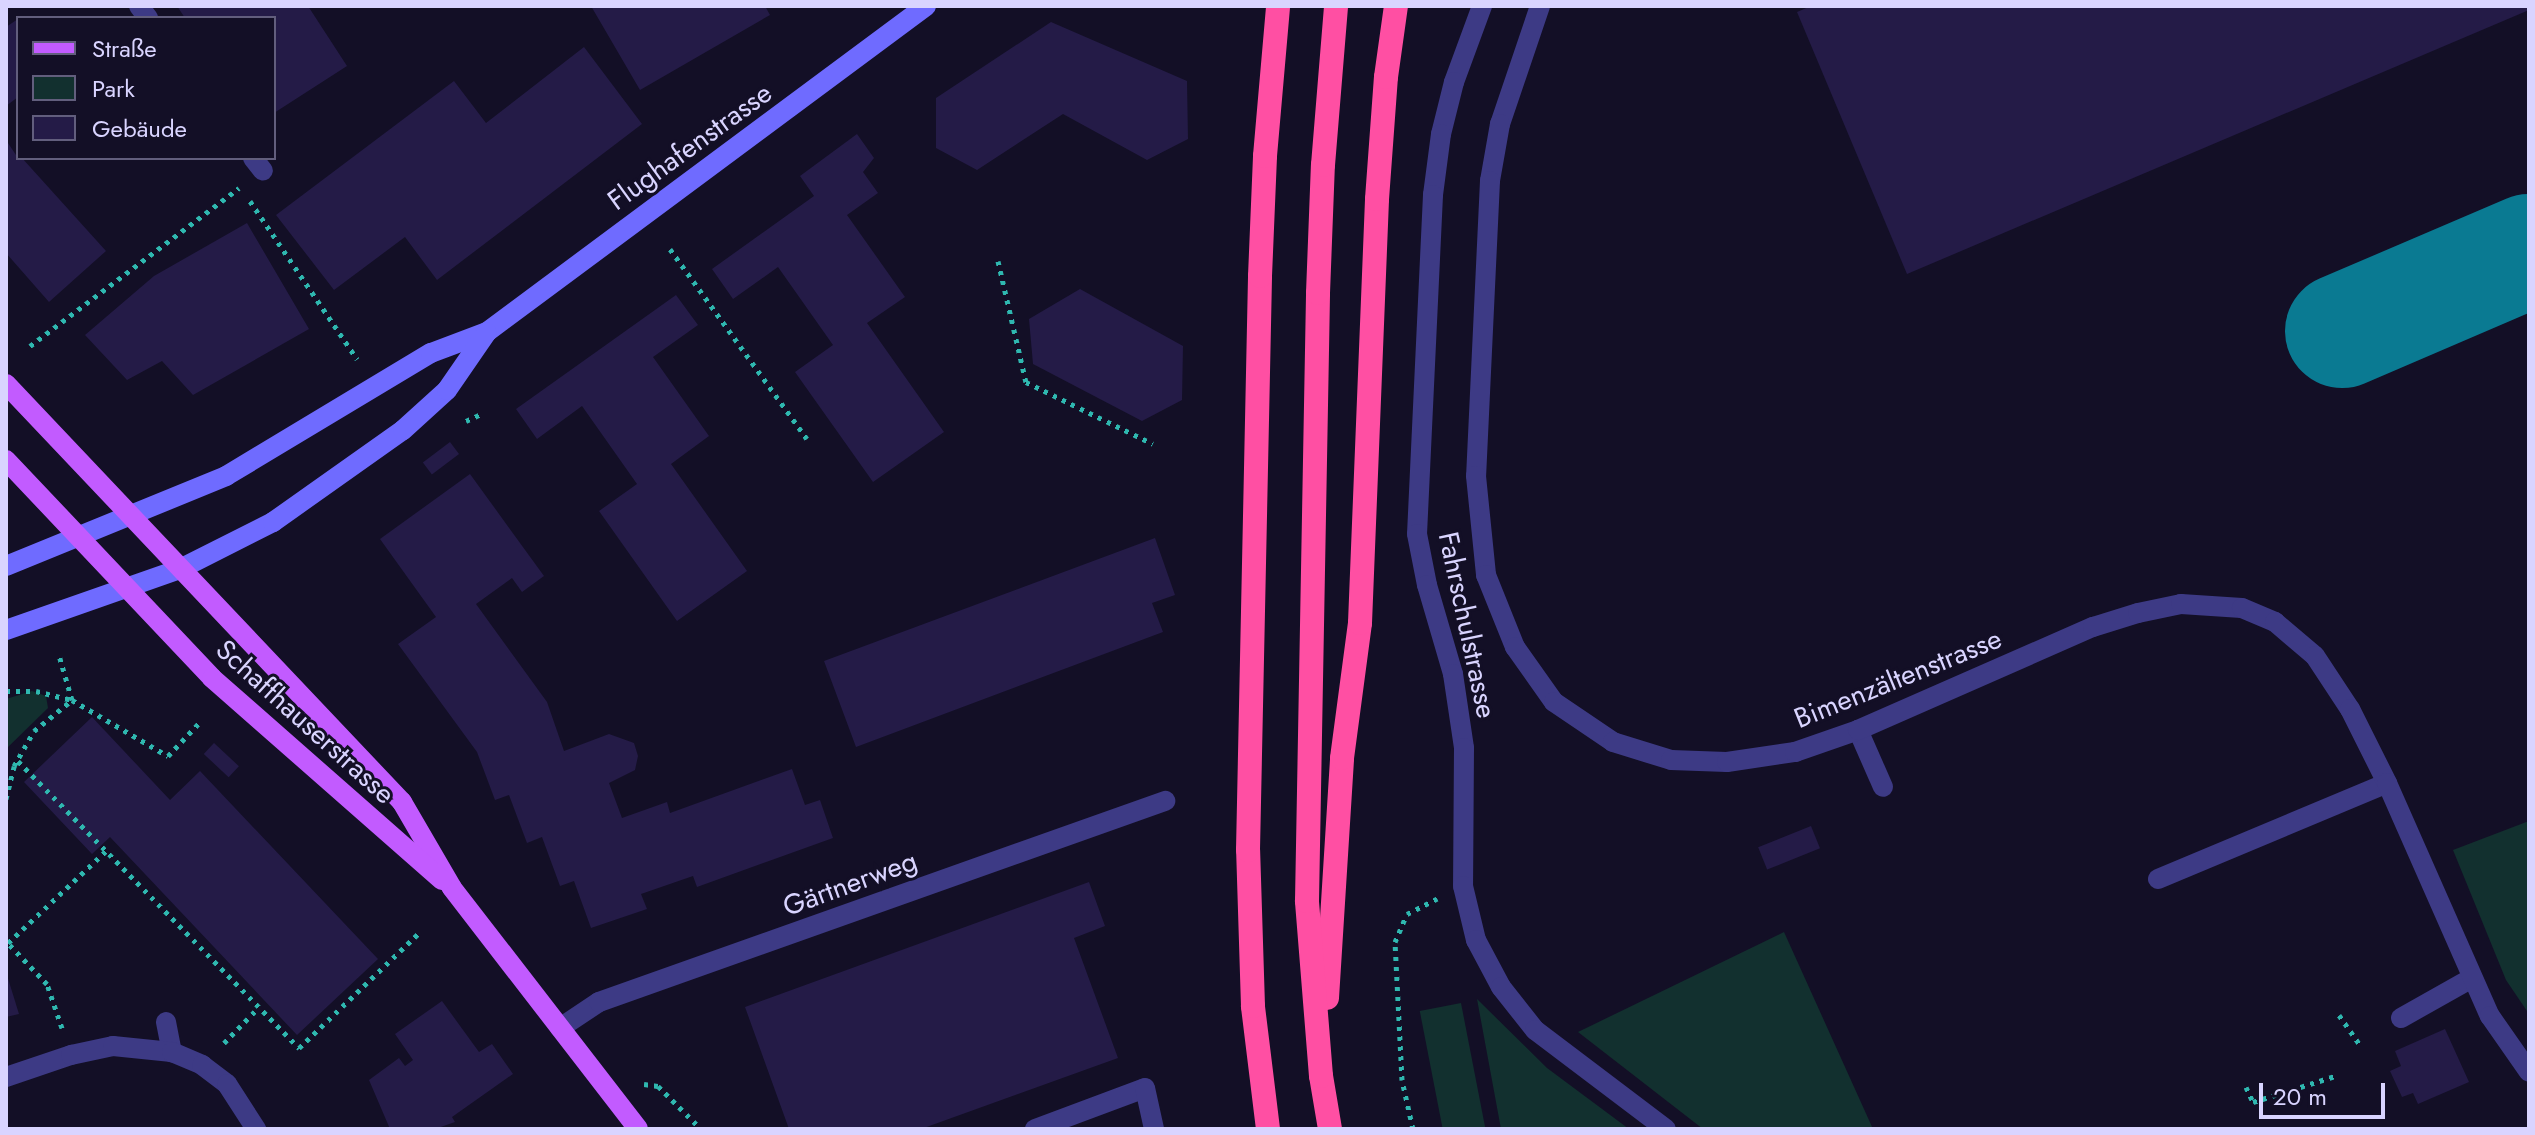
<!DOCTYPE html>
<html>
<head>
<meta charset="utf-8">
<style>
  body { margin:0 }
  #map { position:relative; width:2535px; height:1135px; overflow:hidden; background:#130f26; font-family:Jost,sans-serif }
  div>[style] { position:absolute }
  .green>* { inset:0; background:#12302f; transform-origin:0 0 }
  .taxiway>* { height:114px; margin:-57px; padding:0 57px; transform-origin:57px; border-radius:57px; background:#0a7a92 }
  .building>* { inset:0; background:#241b47; transform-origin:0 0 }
  .path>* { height:5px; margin-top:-2.5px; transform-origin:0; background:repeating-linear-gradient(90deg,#2fb8b0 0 4px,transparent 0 10px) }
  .service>* { height:20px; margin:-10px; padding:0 10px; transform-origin:10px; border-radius:10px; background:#3d3a85 }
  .minor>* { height:20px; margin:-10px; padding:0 10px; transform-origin:10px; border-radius:10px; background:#3d3a85 }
  .secondary>* { height:20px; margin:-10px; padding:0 10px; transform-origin:10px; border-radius:10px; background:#6f6bff }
  .primary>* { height:20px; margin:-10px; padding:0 10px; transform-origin:10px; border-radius:10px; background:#c25bff }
  .motorway>* { height:24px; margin:-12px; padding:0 12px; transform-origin:12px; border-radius:12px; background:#ff4fa3 }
  span { translate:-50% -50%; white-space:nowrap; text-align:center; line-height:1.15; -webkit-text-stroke:6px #130f26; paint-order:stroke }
  .street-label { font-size:28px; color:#d9d4ff }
  .frame { position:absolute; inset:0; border:8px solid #d9d4ff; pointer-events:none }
  .legend { position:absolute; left:16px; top:16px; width:260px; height:144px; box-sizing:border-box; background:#130f26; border:2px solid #625e7d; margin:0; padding:10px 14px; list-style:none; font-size:24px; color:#d9d4ff }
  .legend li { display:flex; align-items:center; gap:16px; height:40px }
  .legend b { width:40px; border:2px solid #625e7d }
  .scale { position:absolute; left:2259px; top:1083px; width:126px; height:36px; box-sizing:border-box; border:4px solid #d9d4ff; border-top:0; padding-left:10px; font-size:24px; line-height:28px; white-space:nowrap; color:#d9d4ff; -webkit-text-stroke:6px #130f26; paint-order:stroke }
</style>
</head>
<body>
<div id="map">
  <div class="green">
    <div style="clip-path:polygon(32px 691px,46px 696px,48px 708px,6px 749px,6px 699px)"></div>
    <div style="clip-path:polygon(2529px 821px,2529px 1014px,2506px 980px,2453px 850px)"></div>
    <div style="clip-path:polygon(1784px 932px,1873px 1129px,1703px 1129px,1578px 1032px)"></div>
    <div style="clip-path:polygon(1477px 999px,1547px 1068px,1629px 1129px,1501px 1129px)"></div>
    <div style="left:1461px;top:1003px;width:128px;height:42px;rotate:79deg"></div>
  </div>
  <div class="taxiway">
    <div style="left:2342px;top:331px;width:203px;rotate:-23.2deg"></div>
  </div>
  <div class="building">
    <div style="clip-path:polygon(177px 6px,308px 6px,347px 66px,274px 113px,274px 18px,185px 18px)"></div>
    <div style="clip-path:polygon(591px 6px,765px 6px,770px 15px,640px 90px)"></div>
    <div style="clip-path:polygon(1811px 6px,2529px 6px,2529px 10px,1907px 274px,1797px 12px)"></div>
    <div style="clip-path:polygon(18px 19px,18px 97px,6px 106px,6px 27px)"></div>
    <div style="clip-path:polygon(1051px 22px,1187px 81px,1188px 139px,1147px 160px,1063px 114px,977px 170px,936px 148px,936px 98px)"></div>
    <div style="clip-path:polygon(584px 47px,642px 124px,437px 280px,405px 237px,334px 290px,276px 215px,454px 81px,486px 123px)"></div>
    <div style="clip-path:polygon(857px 134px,874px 158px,863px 172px,878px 193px,847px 215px,905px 297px,867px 323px,944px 432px,873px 482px,795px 372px,833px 345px,778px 267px,733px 299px,712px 269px,814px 196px,800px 176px)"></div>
    <div style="clip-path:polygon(6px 140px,18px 158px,22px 158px,106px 251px,49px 302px,6px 253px)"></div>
    <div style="clip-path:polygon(247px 223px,309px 329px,193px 395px,162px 361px,127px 380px,85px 335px,154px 276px)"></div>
    <div style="clip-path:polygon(1080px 289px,1183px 346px,1182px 400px,1142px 421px,1033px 364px,1029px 319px)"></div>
    <div style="clip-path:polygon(676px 295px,698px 325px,653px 357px,709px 436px,671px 464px,747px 571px,677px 621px,599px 511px,637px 484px,582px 406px,537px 439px,516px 409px)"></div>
    <div style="left:450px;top:442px;width:15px;height:34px;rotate:53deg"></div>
    <div style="clip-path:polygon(470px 474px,544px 576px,522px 592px,512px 578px,476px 604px,547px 702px,564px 751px,609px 734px,634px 743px,638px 756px,635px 770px,609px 783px,622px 818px,667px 802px,670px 813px,792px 769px,805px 805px,820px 800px,833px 838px,697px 887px,693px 876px,641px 894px,647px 909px,591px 928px,574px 881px,560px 886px,542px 837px,527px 843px,509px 795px,495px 800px,477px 752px,398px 644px,436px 617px,380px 539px)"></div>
    <div style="clip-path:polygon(1155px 538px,1175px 595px,1152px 603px,1163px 632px,856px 747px,824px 661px)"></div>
    <div style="clip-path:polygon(92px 717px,170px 800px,200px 771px,378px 959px,297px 1035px,110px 837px,92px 854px,24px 782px)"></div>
    <div style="left:214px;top:743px;width:34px;height:15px;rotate:43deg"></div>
    <div style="left:1811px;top:826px;width:24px;height:57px;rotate:68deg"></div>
    <div style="clip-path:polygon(1089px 882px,1105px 926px,1074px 938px,1118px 1058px,921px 1129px,789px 1129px,745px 1007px)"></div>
    <div style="clip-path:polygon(6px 972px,19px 1014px,6px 1017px)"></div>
    <div style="clip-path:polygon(442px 1001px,479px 1052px,492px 1044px,513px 1074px,452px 1117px,455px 1122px,435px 1129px,390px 1129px,369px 1080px,399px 1058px,405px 1066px,413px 1060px,395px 1034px)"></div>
    <div style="clip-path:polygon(2445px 1029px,2469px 1082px,2418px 1104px,2413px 1093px,2402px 1097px,2390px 1071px,2401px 1066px,2395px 1051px)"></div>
  </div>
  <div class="path">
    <div style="left:250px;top:201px;width:191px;rotate:55.9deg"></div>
    <div style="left:670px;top:249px;width:234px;rotate:54.2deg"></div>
    <div style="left:998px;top:261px;width:124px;rotate:77deg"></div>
    <div style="left:1026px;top:382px;width:141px;rotate:26deg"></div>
    <div style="left:30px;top:346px;width:262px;rotate:-37.1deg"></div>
    <div style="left:466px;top:421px;width:19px;rotate:-25deg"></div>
    <div style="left:6px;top:691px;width:30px"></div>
    <div style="left:36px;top:691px;width:37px;rotate:14deg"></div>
    <div style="left:72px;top:700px;width:111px;rotate:30.3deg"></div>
    <div style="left:168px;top:756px;width:48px;rotate:-46.7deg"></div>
    <div style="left:18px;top:761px;width:402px;rotate:45.6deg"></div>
    <div style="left:299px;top:1048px;width:166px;rotate:-43.8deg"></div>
    <div style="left:6px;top:799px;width:34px;rotate:-76deg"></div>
    <div style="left:14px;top:766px;width:40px;rotate:-60.3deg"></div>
    <div style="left:34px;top:731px;width:49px;rotate:-39.2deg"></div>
    <div style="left:72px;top:700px;width:47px;rotate:-106.1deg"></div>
    <div style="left:2339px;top:1015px;width:35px;rotate:55deg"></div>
    <div style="left:62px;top:1028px;width:46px;rotate:-108.8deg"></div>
    <div style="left:47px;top:984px;width:57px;rotate:-133.6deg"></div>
    <div style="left:8px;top:943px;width:136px;rotate:-43.2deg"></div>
    <div style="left:224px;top:1043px;width:50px;rotate:-45.8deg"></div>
    <div style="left:644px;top:1084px;width:14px;rotate:8deg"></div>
    <div style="left:658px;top:1086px;width:61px;rotate:45deg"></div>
    <div style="left:2246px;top:1087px;width:17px;rotate:65deg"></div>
    <div style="left:2253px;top:1102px;width:86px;rotate:-17.6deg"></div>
    <div style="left:1413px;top:1129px;width:50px;rotate:-102.7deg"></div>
    <div style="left:1402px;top:1080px;width:138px;rotate:-92.9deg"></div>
    <div style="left:1395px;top:942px;width:30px;rotate:-67deg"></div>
    <div style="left:1407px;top:914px;width:34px;rotate:-27deg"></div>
  </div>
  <div class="service">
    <div style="left:1858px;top:730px;width:62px;rotate:66.3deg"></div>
    <div style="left:2158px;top:879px;width:248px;rotate:-22.7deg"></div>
    <div style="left:2401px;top:1018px;width:81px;rotate:-29.4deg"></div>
    <div style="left:166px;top:1022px;width:31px;rotate:79deg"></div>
    <div style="left:560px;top:1028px;width:47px;rotate:-33.7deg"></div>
    <div style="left:599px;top:1002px;width:601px;rotate:-19.55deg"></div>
    <div style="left:1035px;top:1129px;width:117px;rotate:-20.4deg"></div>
    <div style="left:1145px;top:1088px;width:42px;rotate:77.6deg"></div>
  </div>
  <div class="minor">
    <div style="left:139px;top:6px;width:15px;rotate:53deg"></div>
    <div style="left:1482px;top:6px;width:81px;rotate:110.2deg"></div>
    <div style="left:1454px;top:82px;width:54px;rotate:104deg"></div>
    <div style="left:1441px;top:134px;width:62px;rotate:97.5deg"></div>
    <div style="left:1433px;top:195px;width:339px;rotate:92.7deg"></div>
    <div style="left:1417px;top:534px;width:52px;rotate:78.9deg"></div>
    <div style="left:1427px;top:585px;width:93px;rotate:73.7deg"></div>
    <div style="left:1453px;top:674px;width:75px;rotate:81.5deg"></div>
    <div style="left:1464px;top:748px;width:138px;rotate:90.4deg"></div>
    <div style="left:1463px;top:886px;width:56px;rotate:76.5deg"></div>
    <div style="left:1476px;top:940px;width:53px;rotate:62deg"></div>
    <div style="left:1501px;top:987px;width:55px;rotate:51.7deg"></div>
    <div style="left:1535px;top:1030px;width:164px;rotate:37.1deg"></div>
    <div style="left:1540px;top:6px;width:125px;rotate:108.7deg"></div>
    <div style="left:1500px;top:124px;width:58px;rotate:100deg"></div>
    <div style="left:1490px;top:181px;width:295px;rotate:92.7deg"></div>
    <div style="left:1476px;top:476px;width:100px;rotate:84.2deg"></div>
    <div style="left:1486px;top:575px;width:78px;rotate:68.1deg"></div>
    <div style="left:1515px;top:647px;width:67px;rotate:54.7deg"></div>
    <div style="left:1554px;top:702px;width:71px;rotate:34.1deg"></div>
    <div style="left:1613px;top:742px;width:61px;rotate:17.2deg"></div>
    <div style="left:1671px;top:760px;width:56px;rotate:2deg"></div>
    <div style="left:1727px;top:762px;width:69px;rotate:-8.4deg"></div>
    <div style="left:1795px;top:752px;width:67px;rotate:-19.2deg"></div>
    <div style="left:1858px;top:730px;width:257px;rotate:-23.7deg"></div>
    <div style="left:2093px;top:627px;width:47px;rotate:-17.3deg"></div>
    <div style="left:2138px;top:613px;width:44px;rotate:-11.8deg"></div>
    <div style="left:2181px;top:604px;width:61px;rotate:3.8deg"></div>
    <div style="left:2242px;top:608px;width:36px;rotate:23deg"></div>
    <div style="left:2275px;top:622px;width:52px;rotate:40.4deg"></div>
    <div style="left:2315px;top:656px;width:64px;rotate:56.6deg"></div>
    <div style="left:2350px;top:709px;width:83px;rotate:63.4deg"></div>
    <div style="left:2387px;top:783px;width:255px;rotate:66.2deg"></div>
    <div style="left:2490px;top:1016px;width:68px;rotate:55.1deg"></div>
    <div style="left:253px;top:158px;width:16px;rotate:52deg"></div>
    <div style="left:6px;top:1077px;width:69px;rotate:-18.7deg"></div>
    <div style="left:71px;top:1055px;width:43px;rotate:-12.1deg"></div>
    <div style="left:113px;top:1046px;width:59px;rotate:5.8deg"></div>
    <div style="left:172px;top:1052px;width:33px;rotate:23deg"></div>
    <div style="left:202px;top:1065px;width:31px;rotate:37deg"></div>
    <div style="left:227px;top:1084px;width:54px;rotate:57.2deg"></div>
  </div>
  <div class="secondary">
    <div style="left:6px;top:566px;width:238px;rotate:-22.2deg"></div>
    <div style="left:226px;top:476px;width:239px;rotate:-31deg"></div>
    <div style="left:431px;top:353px;width:60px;rotate:-20.6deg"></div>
    <div style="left:487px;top:332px;width:547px;rotate:-36.6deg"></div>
    <div style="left:6px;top:630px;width:184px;rotate:-19.3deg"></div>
    <div style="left:180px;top:569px;width:104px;rotate:-26.8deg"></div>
    <div style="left:273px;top:522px;width:159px;rotate:-35.3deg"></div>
    <div style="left:403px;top:430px;width:59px;rotate:-42.3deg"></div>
    <div style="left:447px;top:390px;width:70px;rotate:-55.4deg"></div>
  </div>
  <div class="primary">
    <div style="left:6px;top:384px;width:576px;rotate:46.55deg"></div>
    <div style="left:402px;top:802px;width:99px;rotate:59.8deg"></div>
    <div style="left:452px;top:888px;width:304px;rotate:52.3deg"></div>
    <div style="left:6px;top:460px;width:300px;rotate:46.6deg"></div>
    <div style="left:212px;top:678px;width:306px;rotate:41.3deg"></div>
  </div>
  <div class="motorway">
    <div style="left:1327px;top:998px;width:240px;rotate:-86.4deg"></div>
    <div style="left:1342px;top:758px;width:136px;rotate:-82.4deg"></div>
    <div style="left:1360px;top:623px;width:424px;rotate:-87.7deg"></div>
    <div style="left:1377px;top:199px;width:122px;rotate:-85.8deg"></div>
    <div style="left:1386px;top:77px;width:72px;rotate:-82deg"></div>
    <div style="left:1268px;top:1129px;width:124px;rotate:-97deg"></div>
    <div style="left:1253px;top:1006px;width:156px;rotate:-91.8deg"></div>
    <div style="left:1248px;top:850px;width:574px;rotate:-88.8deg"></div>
    <div style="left:1260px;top:276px;width:120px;rotate:-87.6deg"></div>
    <div style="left:1265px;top:156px;width:151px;rotate:-85deg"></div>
    <div style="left:1330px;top:1129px;width:54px;rotate:-99.6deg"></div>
    <div style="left:1321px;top:1076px;width:176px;rotate:-94.6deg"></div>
    <div style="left:1307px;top:901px;width:608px;rotate:-88.96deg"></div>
    <div style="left:1318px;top:293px;width:128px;rotate:-87.8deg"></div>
    <div style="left:1323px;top:165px;width:160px;rotate:-85.3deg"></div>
  </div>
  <div class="street-label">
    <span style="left:690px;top:147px;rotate:-36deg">Flughafenstrasse</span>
    <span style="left:1467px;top:625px;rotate:78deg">Fahrschulstrasse</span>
    <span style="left:1898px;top:679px;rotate:-22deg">Bimenzältenstrasse</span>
    <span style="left:305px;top:722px;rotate:42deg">Schaffhauserstrasse</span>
    <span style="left:850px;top:884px;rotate:-20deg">Gärtnerweg</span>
  </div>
  <div class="frame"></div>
  <ul class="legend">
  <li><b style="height:10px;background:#c25bff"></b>Straße</li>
  <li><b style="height:22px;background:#12302f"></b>Park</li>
  <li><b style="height:22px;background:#241b47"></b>Gebäude</li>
  </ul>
  <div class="scale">20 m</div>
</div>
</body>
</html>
